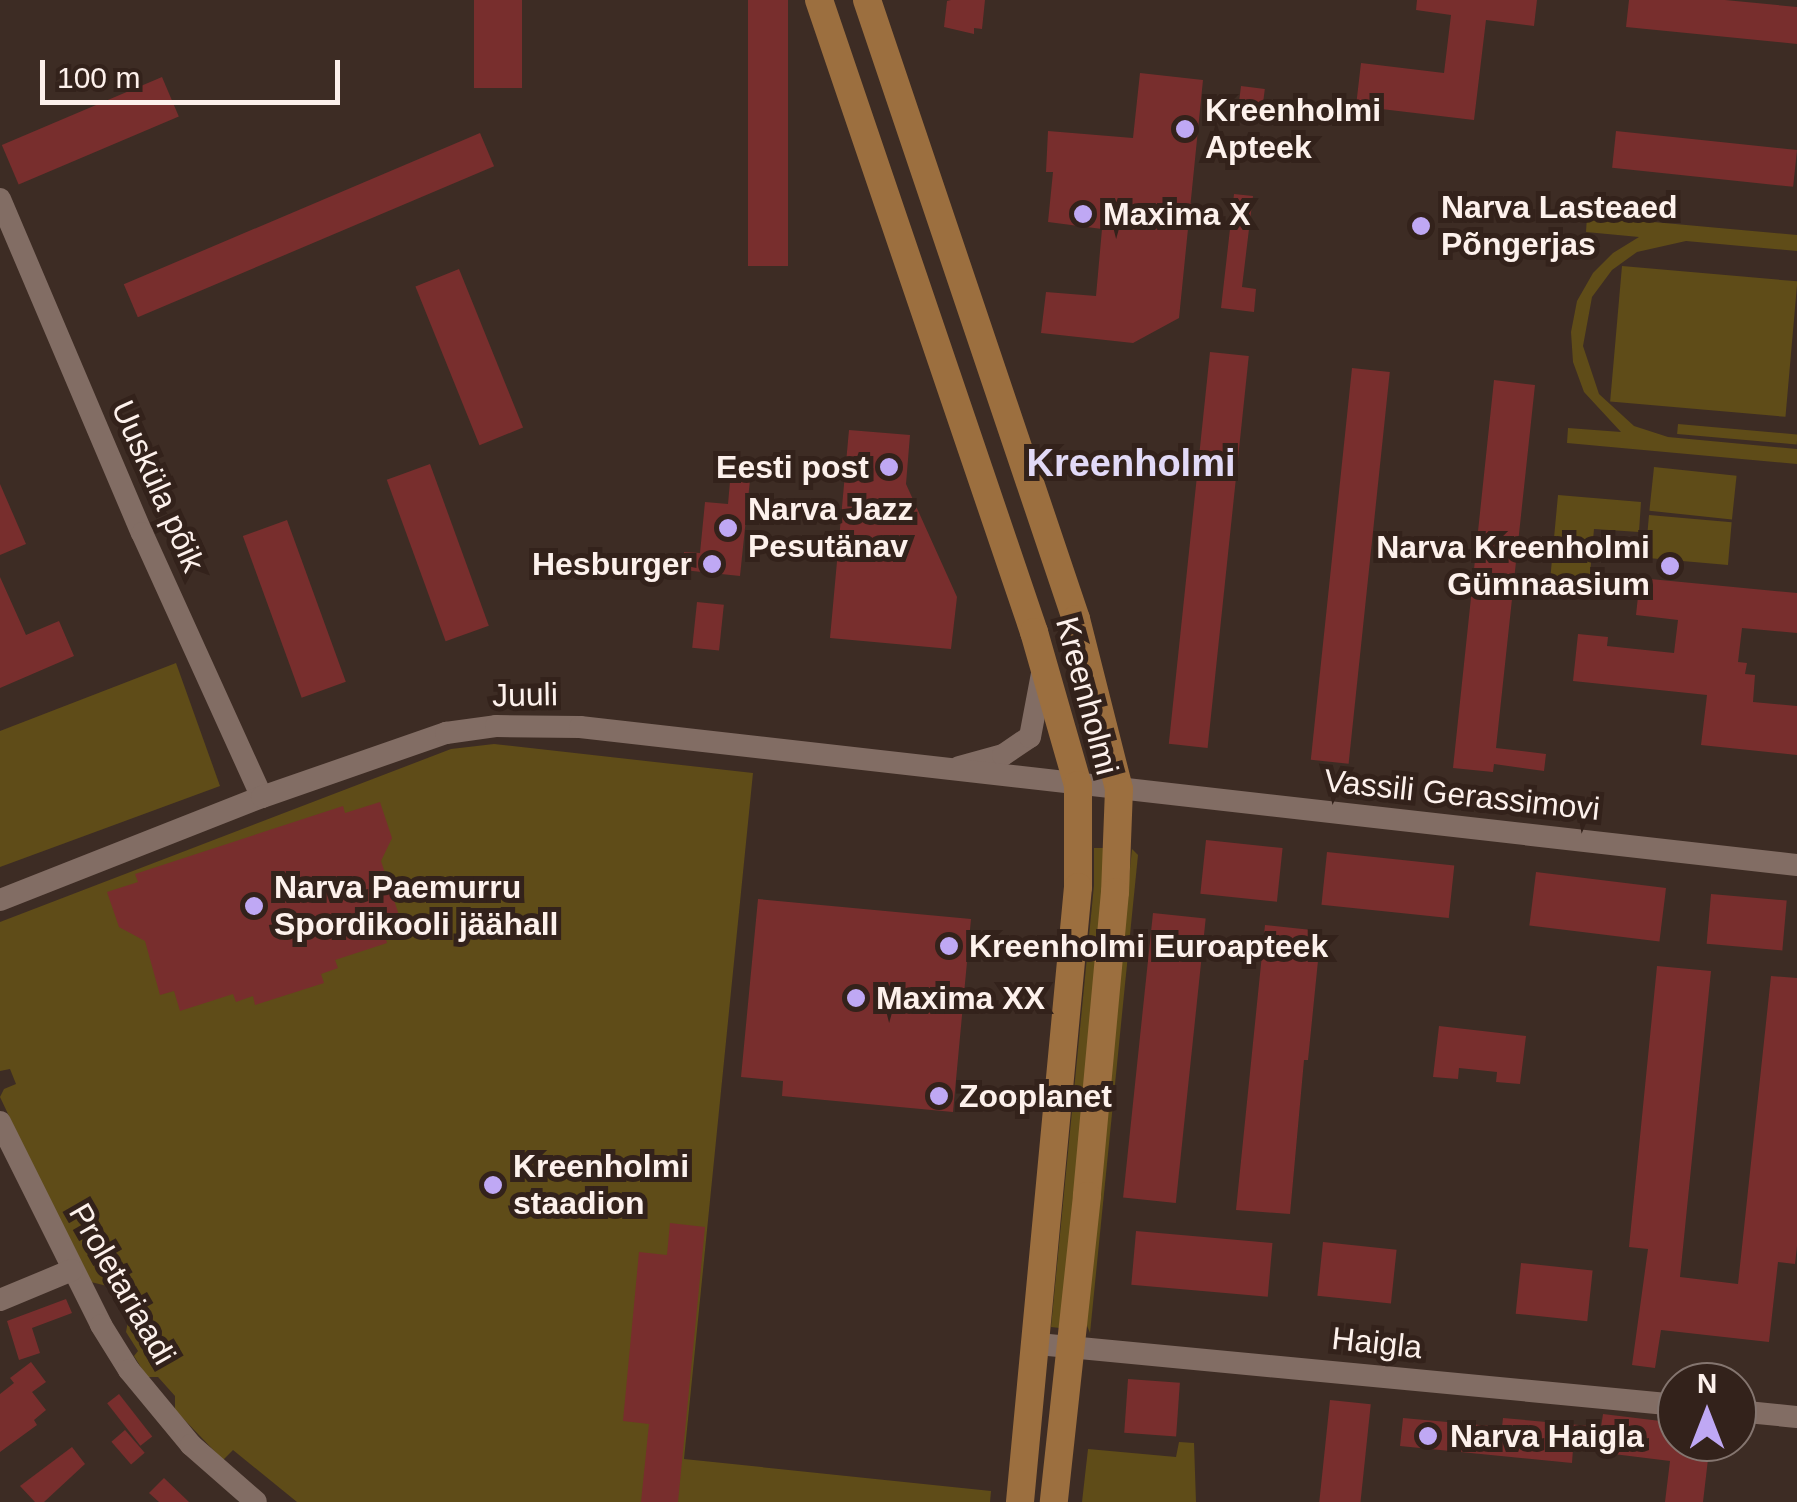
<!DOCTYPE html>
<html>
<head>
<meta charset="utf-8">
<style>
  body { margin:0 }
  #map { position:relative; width:1797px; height:1502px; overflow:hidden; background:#3d2c24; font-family:Helvetica,sans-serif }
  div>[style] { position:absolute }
  .green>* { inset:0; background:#5f4c18; transform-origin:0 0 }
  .building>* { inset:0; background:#782e2d; transform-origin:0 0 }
  .minor>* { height:22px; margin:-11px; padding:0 11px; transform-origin:11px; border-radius:11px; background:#826d64 }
  .major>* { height:28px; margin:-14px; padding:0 14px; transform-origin:14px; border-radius:14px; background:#9c6f3f }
  .dots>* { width:28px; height:28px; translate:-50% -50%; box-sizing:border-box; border:5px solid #33221b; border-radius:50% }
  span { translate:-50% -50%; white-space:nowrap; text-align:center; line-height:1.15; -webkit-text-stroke:10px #33221b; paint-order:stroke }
  .poi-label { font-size:32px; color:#fdf1ec; font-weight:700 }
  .left { translate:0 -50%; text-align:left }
  .right { translate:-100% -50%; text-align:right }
  .street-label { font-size:32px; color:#fdf1ec }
  .quarter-label { font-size:38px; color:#e2daf7; font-weight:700 }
  .north { position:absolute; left:1657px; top:1362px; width:100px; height:100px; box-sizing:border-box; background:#33221b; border:2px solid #84756f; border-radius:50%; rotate:0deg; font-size:28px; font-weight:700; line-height:40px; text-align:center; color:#fdf1ec }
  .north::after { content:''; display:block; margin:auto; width:35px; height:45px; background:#bfa8f4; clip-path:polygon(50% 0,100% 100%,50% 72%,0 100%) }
  .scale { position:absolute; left:40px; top:60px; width:300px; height:45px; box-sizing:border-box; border:5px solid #fdf1ec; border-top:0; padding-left:12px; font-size:30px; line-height:35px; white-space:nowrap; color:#fdf1ec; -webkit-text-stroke:8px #33221b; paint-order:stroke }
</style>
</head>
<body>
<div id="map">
  <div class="green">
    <div style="clip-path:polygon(1587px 216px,1797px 235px,1797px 251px,1686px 241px,1637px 252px,1612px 270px,1592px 297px,1583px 346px,1599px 394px,1634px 426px,1668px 437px,1797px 449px,1797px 464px,1567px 443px,1568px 428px,1621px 432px,1584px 392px,1573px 362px,1571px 332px,1577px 301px,1593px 273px,1613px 253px,1639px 237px,1586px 232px)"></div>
    <div style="left:1622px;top:266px;width:176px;height:136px;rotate:5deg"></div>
    <div style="left:1678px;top:424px;width:120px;height:10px;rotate:5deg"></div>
    <div style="left:1654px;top:467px;width:83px;height:44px;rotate:6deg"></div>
    <div style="clip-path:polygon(1558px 495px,1641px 502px,1639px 532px,1594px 529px,1589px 585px,1550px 581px)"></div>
    <div style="left:1649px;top:515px;width:83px;height:43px;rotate:5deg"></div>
    <div style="clip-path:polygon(176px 663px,220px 786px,0 867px,0 731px)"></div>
    <div style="clip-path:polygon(494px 744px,753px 773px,684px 1459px,991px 1491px,990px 1502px,297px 1502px,233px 1450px,223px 1460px,175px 1410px,175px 1396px,158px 1377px,147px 1377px,134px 1356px,138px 1351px,126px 1332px,128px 1321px,111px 1287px,87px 1281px,0 1097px,4px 1089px,16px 1084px,10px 1069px,0 1071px,0 922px,451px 749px)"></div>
    <div style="clip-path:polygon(1094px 848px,1105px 848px,1107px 885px,1060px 1328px,1051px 1327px,1094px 885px)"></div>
    <div style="clip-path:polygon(1132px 849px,1138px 855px,1090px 1333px,1083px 1316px)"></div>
    <div style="clip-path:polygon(1179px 1442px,1194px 1443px,1196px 1502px,1082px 1502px,1088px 1449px,1176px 1457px)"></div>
  </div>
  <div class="building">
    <div style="left:474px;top:0;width:48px;height:88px"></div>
    <div style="left:748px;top:0;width:40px;height:266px"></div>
    <div style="clip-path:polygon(951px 0,985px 0,982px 29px,974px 28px,974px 34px,944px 27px,947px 1px)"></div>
    <div style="clip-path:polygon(1417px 0,1537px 0,1534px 26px,1486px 20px,1474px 120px,1356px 106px,1361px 63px,1444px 73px,1451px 15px,1416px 10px)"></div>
    <div style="clip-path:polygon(1629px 0,1725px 0,1797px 7px,1797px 44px,1626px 27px)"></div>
    <div style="clip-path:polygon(1140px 73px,1203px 80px,1179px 318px,1133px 343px,1041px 333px,1046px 292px,1096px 296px,1102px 229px,1048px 222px,1053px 172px,1046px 172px,1048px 131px,1133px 138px)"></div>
    <div style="left:162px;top:77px;width:43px;height:174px;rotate:67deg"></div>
    <div style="left:1241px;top:86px;width:24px;height:25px;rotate:7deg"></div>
    <div style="left:1616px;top:131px;width:182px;height:37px;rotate:6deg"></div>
    <div style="left:480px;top:133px;width:36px;height:387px;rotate:67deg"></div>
    <div style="clip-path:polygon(1234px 194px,1253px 196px,1242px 287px,1256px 289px,1254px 312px,1221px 308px)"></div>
    <div style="left:459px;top:269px;width:171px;height:47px;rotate:68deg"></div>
    <div style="left:1210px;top:352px;width:39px;height:394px;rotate:6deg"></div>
    <div style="left:1352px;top:368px;width:38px;height:394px;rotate:6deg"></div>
    <div style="clip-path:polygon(1494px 380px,1535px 385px,1496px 748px,1546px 754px,1544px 771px,1494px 764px,1493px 772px,1453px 768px)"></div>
    <div style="clip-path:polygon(849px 430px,910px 435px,906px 484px,957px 597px,951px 649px,830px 638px)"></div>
    <div style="clip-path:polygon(732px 459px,752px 461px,740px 576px,683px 570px,684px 552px,700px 553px,705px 502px,728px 504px)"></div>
    <div style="left:430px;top:464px;width:172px;height:46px;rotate:70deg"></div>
    <div style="clip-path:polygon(0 484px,26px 544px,0 555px)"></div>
    <div style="left:287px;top:520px;width:172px;height:47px;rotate:70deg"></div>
    <div style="clip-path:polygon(0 577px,26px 635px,59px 621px,74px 656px,0 688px)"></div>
    <div style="clip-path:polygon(1640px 578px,1797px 593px,1797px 633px,1742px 628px,1738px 662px,1747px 663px,1745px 674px,1755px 675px,1753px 702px,1797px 706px,1797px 755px,1701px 745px,1707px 695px,1573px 681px,1578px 634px,1608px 637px,1607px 646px,1674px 653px,1678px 620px,1636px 615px)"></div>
    <div style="left:697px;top:602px;width:27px;height:46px;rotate:6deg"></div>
    <div style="clip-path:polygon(380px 802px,392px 838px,381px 861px,401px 921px,382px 927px,387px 943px,335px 960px,338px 968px,321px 974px,324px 983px,255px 1005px,253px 996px,236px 1002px,233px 994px,180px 1011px,174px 991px,160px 995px,145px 941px,119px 927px,107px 892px,138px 882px,135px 874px,343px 806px,345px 813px)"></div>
    <div style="left:1206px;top:840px;width:77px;height:54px;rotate:6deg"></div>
    <div style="left:1327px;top:852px;width:128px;height:53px;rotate:6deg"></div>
    <div style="left:1536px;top:872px;width:131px;height:54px;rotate:7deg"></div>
    <div style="left:1711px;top:894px;width:76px;height:50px;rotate:5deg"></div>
    <div style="clip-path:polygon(758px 899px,971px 919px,953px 1112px,782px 1096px,783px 1081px,741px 1077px)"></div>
    <div style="left:1153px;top:913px;width:53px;height:286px;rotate:6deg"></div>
    <div style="clip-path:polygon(1265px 925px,1321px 931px,1308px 1060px,1304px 1060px,1290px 1214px,1236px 1210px)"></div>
    <div style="clip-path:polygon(1657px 966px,1711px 971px,1680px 1277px,1738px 1284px,1771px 976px,1797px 978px,1797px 1246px,1795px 1264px,1778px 1262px,1769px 1342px,1661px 1330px,1655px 1368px,1632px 1365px,1648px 1249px,1629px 1247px)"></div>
    <div style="clip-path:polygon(1439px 1026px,1526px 1036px,1520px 1084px,1496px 1082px,1497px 1072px,1459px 1068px,1458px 1079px,1433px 1077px)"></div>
    <div style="clip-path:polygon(670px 1223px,705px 1227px,678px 1502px,641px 1502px,649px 1424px,623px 1421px,639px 1252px,667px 1255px)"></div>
    <div style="left:1136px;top:1231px;width:137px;height:54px;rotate:5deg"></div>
    <div style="left:1323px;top:1242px;width:74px;height:54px;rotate:6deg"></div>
    <div style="left:1521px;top:1263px;width:72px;height:51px;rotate:6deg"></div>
    <div style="clip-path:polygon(66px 1299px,72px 1313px,32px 1328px,40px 1353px,19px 1360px,7px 1321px)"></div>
    <div style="clip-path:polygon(31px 1362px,46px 1382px,32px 1392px,46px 1410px,34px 1420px,37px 1425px,0 1452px,0 1394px,14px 1383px,10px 1378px)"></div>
    <div style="left:1128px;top:1379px;width:52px;height:54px;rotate:4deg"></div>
    <div style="left:119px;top:1394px;width:54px;height:15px;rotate:52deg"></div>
    <div style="left:1330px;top:1400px;width:41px;height:103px;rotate:6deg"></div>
    <div style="clip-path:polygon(1603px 1414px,1677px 1423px,1677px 1442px,1710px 1442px,1703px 1502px,1665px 1502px,1670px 1461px,1573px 1449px,1572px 1463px,1400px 1446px,1403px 1418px,1502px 1427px,1503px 1418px,1601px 1427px)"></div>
    <div style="left:125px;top:1430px;width:30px;height:18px;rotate:49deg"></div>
    <div style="clip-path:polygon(72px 1447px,85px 1464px,44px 1502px,35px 1502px,20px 1486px)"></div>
    <div style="clip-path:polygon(164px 1478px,189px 1502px,159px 1502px,149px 1493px)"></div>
  </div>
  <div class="minor">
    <div style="left:0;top:199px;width:363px;rotate:67deg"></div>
    <div style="left:142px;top:533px;width:290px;rotate:65.6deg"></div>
    <div style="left:959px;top:767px;width:46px;rotate:-15.3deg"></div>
    <div style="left:1003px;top:755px;width:32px;rotate:-34deg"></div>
    <div style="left:1030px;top:737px;width:70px;rotate:-79.3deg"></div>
    <div style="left:0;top:900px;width:282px;rotate:-21.5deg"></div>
    <div style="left:262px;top:797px;width:195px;rotate:-19.2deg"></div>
    <div style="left:446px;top:733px;width:50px;rotate:-8deg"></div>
    <div style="left:496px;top:726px;width:84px;rotate:0.7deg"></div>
    <div style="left:580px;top:727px;width:1225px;rotate:6.47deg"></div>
    <div style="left:0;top:1122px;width:227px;rotate:63.5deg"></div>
    <div style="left:101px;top:1325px;width:53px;rotate:58.1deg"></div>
    <div style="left:129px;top:1370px;width:97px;rotate:50.4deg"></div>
    <div style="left:191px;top:1445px;width:86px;rotate:41.2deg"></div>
    <div style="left:0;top:1300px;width:78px;rotate:-22.6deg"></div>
    <div style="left:1038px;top:1344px;width:642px;rotate:5.45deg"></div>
    <div style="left:1737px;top:1411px;width:60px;rotate:5.7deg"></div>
  </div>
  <div class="major">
    <div style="left:819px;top:0;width:668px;rotate:71.21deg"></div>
    <div style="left:1034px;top:632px;width:159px;rotate:74deg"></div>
    <div style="left:1078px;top:785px;width:102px;rotate:90deg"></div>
    <div style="left:1078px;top:887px;width:618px;rotate:95.39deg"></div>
    <div style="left:867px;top:0;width:653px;rotate:71.34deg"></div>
    <div style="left:1076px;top:619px;width:175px;rotate:75.8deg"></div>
    <div style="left:1119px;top:789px;width:103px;rotate:92.2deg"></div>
    <div style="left:1115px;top:892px;width:305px;rotate:95.3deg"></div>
    <div style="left:1087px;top:1196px;width:308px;rotate:96.2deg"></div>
  </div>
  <div class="dots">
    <div style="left:1185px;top:129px;background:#bfa8f4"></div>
    <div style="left:1083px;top:214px;background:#bfa8f4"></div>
    <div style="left:1421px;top:226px;background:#bfa8f4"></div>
    <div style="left:889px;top:467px;background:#bfa8f4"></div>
    <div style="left:728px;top:528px;background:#bfa8f4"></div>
    <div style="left:712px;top:564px;background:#bfa8f4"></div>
    <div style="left:1670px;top:566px;background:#bfa8f4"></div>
    <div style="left:254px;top:906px;background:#bfa8f4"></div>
    <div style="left:949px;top:946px;background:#bfa8f4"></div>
    <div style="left:856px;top:998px;background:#bfa8f4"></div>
    <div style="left:939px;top:1096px;background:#bfa8f4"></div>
    <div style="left:493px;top:1185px;background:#bfa8f4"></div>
    <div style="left:1428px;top:1436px;background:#bfa8f4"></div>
  </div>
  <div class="poi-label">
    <span class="left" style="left:1205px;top:129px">Kreenholmi<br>Apteek</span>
    <span class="left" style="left:1441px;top:226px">Narva Lasteaed<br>Põngerjas</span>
    <span class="left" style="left:1103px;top:214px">Maxima X</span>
    <span class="right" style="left:869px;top:467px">Eesti post</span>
    <span class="left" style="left:748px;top:528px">Narva Jazz<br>Pesutänav</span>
    <span class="right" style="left:1650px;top:566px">Narva Kreenholmi<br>Gümnaasium</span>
    <span class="right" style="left:692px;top:564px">Hesburger</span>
    <span class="left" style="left:274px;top:906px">Narva Paemurru<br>Spordikooli jäähall</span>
    <span class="left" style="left:969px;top:946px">Kreenholmi Euroapteek</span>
    <span class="left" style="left:876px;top:998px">Maxima XX</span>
    <span class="left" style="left:959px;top:1096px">Zooplanet</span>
    <span class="left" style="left:513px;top:1185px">Kreenholmi<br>staadion</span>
    <span class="left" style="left:1450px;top:1436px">Narva Haigla</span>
  </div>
  <div class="street-label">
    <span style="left:158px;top:486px;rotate:66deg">Uusküla põik</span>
    <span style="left:525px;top:695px;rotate:-1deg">Juuli</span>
    <span style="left:1087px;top:696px;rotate:75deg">Kreenholmi</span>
    <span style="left:1462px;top:795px;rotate:6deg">Vassili Gerassimovi</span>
    <span style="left:122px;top:1284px;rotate:60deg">Proletariaadi</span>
    <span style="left:1377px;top:1343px;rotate:6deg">Haigla</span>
  </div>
  <div class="quarter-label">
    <span style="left:1131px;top:464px">Kreenholmi</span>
  </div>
  <div class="north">N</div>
  <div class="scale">100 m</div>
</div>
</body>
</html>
